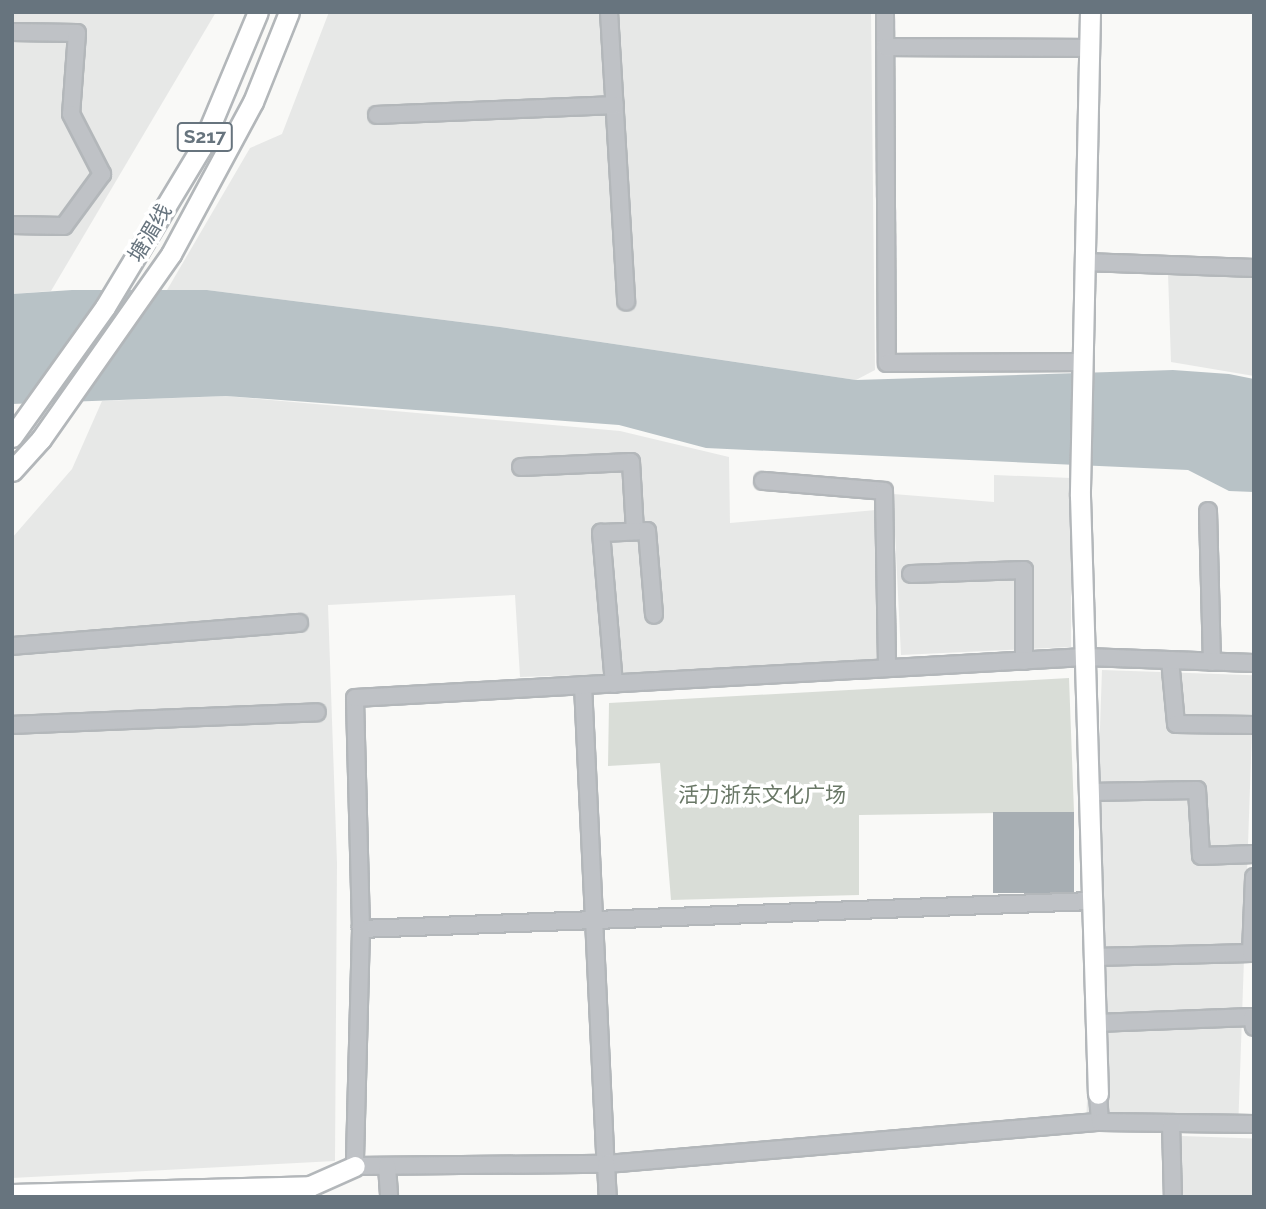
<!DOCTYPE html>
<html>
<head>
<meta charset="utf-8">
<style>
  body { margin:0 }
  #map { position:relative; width:1266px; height:1209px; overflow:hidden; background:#f9f9f7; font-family:Raleway,"Noto Sans SC",sans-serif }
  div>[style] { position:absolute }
  .built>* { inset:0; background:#e7e8e7; transform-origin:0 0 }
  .green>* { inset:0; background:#d9ddd7 }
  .water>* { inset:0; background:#b8c2c6 }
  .building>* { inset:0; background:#a7aeb3; transform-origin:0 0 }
  .roads { filter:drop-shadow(2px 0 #b3b7ba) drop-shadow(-2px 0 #b3b7ba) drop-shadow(0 2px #b3b7ba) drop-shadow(0 -2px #b3b7ba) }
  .minor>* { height:16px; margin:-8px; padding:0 8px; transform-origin:8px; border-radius:8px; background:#bfc2c6 }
  .major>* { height:19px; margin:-9.5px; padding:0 9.5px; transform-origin:9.5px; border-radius:9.5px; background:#fff }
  span { translate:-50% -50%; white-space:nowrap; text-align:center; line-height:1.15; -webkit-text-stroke:7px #fff; paint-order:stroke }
  .shield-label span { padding:2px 5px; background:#fff; border:2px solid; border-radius:5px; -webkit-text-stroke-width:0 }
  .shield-label { font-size:19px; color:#67747e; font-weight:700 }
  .street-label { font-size:21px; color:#67747e }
  .park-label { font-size:21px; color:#697766 }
  .frame { position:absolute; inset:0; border:14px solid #67747e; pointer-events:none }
</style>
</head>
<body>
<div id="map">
  <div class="built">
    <div style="clip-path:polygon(12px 12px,216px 12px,51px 291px,12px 294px)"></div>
    <div style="clip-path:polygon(329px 12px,871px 12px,875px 370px,856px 380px,500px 327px,207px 290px,167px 290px,250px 148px,282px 134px)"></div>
    <div style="clip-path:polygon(1254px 262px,1254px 376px,1171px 362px,1168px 273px)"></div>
    <div style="clip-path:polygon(226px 396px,620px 431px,729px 457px,730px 523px,876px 510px,879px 659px,731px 671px,520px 677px,515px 595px,328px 605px,337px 863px,335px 1161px,12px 1178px,12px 538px,72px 469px,102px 401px)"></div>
    <div style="clip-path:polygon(994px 475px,1071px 478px,1071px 647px,901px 655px,893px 494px,994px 502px)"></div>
    <div style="left:1102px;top:670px;width:152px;height:443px;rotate:2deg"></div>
    <div style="left:1182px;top:1136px;width:72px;height:61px;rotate:2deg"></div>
  </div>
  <div class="green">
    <div style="clip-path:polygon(1069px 678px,1074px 812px,859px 815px,859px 895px,671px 900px,660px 763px,608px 766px,609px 703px)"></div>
  </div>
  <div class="water">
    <div style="clip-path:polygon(72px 290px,207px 290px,500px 327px,856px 380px,1173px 370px,1229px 374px,1254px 379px,1254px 492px,1229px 491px,1188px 470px,706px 448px,619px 425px,226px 396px,12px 404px,12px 294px)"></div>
  </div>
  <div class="building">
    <div style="left:993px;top:812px;width:81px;height:81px"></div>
  </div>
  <div class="roads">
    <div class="minor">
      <div style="left:609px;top:12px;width:290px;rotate:86.6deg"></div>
      <div style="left:885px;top:12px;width:351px;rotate:89.7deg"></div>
      <div style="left:887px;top:363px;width:197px;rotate:-0.3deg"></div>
      <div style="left:12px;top:32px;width:65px;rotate:0.9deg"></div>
      <div style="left:77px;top:33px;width:81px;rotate:94.2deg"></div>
      <div style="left:71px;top:114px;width:68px;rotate:62.7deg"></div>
      <div style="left:102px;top:174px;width:64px;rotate:126.2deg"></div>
      <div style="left:64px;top:226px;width:52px;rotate:-178.9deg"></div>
      <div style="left:885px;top:47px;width:204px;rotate:0.3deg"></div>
      <div style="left:377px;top:115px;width:238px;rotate:-2.4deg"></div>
      <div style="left:1085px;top:262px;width:169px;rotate:2deg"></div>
      <div style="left:521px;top:467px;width:110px;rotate:-2.6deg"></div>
      <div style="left:631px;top:462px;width:69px;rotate:86.7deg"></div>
      <div style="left:763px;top:481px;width:121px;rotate:4.7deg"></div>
      <div style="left:884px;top:491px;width:177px;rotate:89deg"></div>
      <div style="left:1208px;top:511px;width:151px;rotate:88.5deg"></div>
      <div style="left:911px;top:574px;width:113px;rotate:-2deg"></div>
      <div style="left:1024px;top:570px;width:91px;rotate:90deg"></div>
      <div style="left:12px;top:646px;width:288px;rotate:-4.6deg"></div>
      <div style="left:1170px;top:660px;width:64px;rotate:84.6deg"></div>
      <div style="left:1176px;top:724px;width:78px;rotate:0.7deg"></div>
      <div style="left:614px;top:684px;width:152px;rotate:-94.9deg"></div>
      <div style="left:601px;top:533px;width:46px;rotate:-2.5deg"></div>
      <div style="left:647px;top:531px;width:84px;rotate:85.2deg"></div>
      <div style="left:583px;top:685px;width:480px;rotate:87.3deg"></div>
      <div style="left:606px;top:1164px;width:496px;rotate:-4.9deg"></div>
      <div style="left:12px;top:725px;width:305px;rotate:-2.4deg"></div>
      <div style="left:1089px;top:792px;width:108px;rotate:-1.1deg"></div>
      <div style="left:1197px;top:790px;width:66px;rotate:86.5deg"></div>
      <div style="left:1201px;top:856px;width:53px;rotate:-2.2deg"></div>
      <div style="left:1092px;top:901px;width:732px;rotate:177.81deg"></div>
      <div style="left:361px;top:929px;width:231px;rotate:-91.5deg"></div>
      <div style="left:355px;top:698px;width:731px;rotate:-3.21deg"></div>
      <div style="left:1085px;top:657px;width:169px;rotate:2deg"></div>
      <div style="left:361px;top:929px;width:237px;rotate:91.5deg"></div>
      <div style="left:355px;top:1166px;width:251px;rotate:-0.5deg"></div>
      <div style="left:606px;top:1164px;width:33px;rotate:87deg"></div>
      <div style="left:1094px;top:957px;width:157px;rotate:-1.5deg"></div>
      <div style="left:1251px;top:953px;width:76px;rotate:-87.7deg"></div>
      <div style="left:1096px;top:1023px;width:156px;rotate:-2.2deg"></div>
      <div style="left:1252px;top:1017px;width:10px;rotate:79deg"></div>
      <div style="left:1098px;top:1094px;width:28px;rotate:86deg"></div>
      <div style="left:1100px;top:1122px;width:154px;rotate:0.7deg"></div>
      <div style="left:1171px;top:1123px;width:74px;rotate:88.5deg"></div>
      <div style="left:387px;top:1166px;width:31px;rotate:86deg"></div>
    </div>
    <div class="major">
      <div style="left:1090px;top:12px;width:484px;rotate:91.2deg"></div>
      <div style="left:1080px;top:496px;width:598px;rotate:88.28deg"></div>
      <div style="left:12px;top:437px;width:160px;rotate:-54.4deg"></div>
      <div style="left:105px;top:307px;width:186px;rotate:-58.9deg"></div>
      <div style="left:201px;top:148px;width:147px;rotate:-67.3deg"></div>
      <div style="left:12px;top:471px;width:43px;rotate:-47.8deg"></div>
      <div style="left:41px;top:439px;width:226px;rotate:-54.9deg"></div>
      <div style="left:171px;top:254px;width:173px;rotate:-61.7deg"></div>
      <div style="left:253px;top:102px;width:97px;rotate:-68.2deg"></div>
      <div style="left:12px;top:1194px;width:298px;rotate:-1.5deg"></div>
      <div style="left:310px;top:1186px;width:49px;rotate:-24deg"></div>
    </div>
  </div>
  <div class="shield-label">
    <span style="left:205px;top:137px">S217</span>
  </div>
  <div class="street-label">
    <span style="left:150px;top:233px;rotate:-59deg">塘湄线</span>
  </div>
  <div class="park-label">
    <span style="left:762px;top:795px">活力浙东文化广场</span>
  </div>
  <div class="frame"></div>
</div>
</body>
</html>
